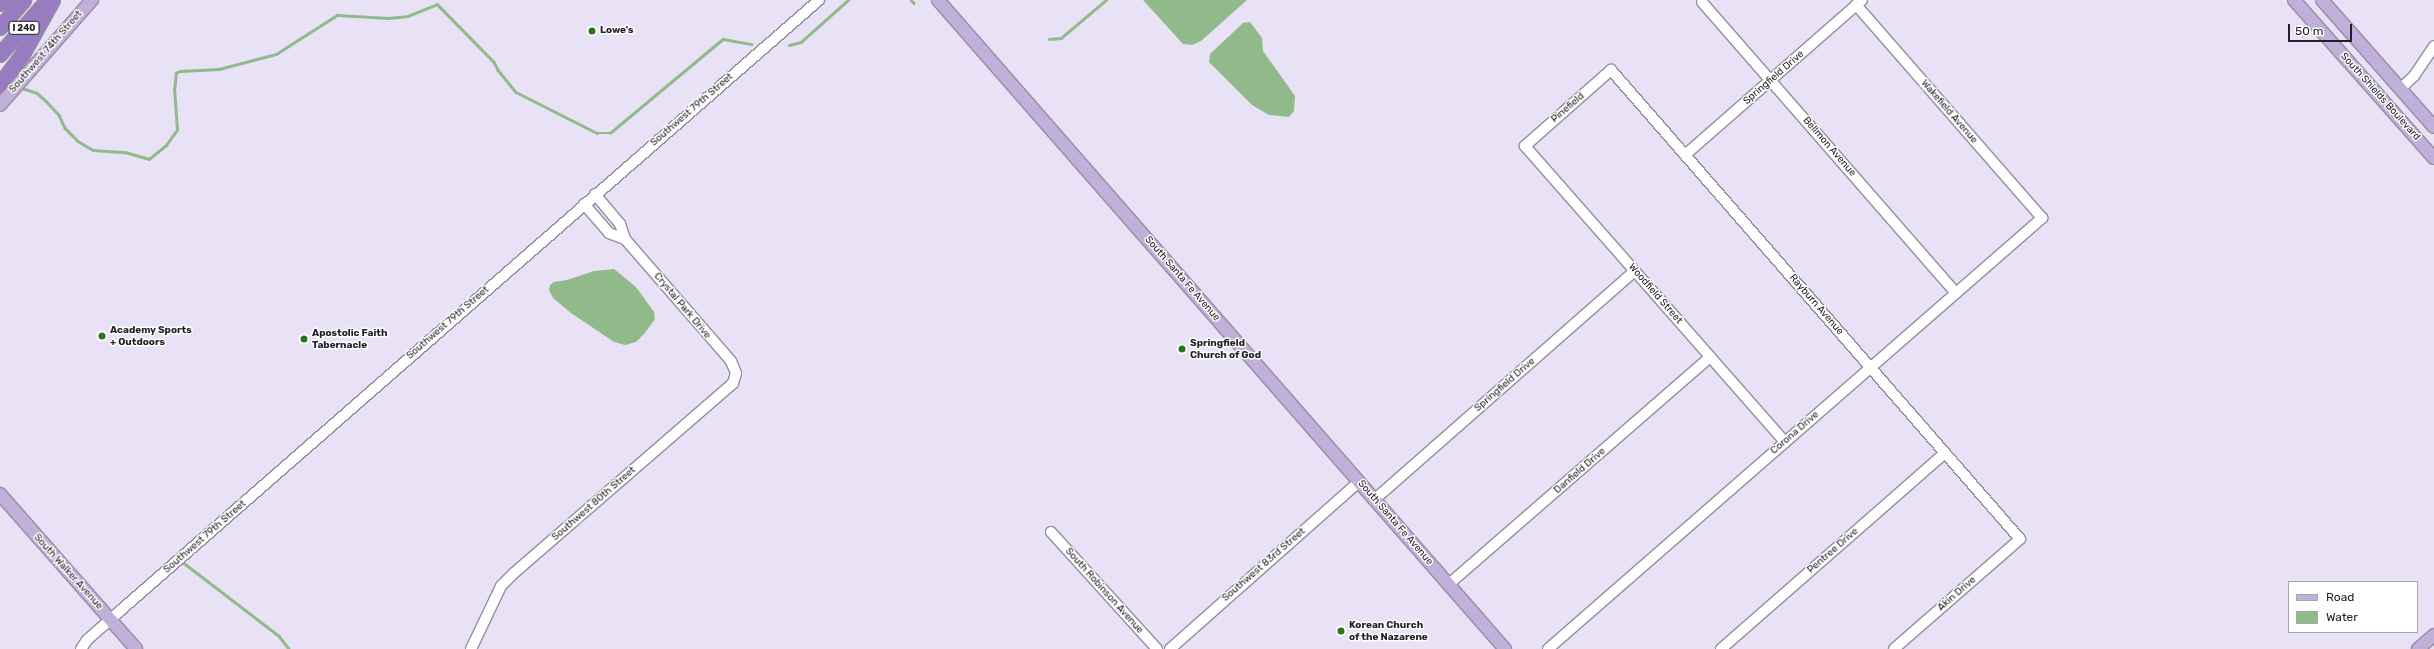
<!DOCTYPE html>
<html>
<head>
<meta charset="utf-8">
<style>
  body { margin:0 }
  #map { position:relative; width:2434px; height:649px; overflow:hidden; background:#e9e2f7; font-family:Rubik,sans-serif }
  div>[style] { position:absolute }
  .water>* { inset:0; background:#90ba8a }
  .stream>* { height:2.5px; margin:-1.25px; padding:0 1.25px; transform-origin:1.25px; border-radius:1.25px; background:#90ba8a }
  .roads { filter:drop-shadow(1px 0 #958ea2) drop-shadow(-1px 0 #958ea2) drop-shadow(0 1px #958ea2) drop-shadow(0 -1px #958ea2) }
  .minor>* { height:10px; margin:-5px; padding:0 5px; transform-origin:5px; border-radius:5px; background:#fff }
  .major>* { height:12px; margin:-6px; padding:0 6px; transform-origin:6px; border-radius:6px; background:#c1b0d9 }
  .highway>* { height:14px; margin:-7px; padding:0 7px; transform-origin:7px; border-radius:7px; background:#977cc0 }
  .dots>* { width:11px; height:11px; translate:-50% -50%; box-sizing:border-box; border:2px solid #fff; border-radius:50% }
  span { translate:-50% -50%; white-space:nowrap; text-align:center; line-height:1.15; -webkit-text-stroke:3px #fff; paint-order:stroke }
  .shield-label span { padding:1px 3px; background:#fff; border:1px solid; border-radius:3px; -webkit-text-stroke-width:0 }
  .shield-label { font-size:9px; color:#232128; font-weight:700 }
  .poi-label { font-size:10px; color:#232128; font-weight:700 }
  .left { translate:0 -50%; text-align:left }
  .street-label { font-size:10px; color:#232128 }
  .legend { position:absolute; left:2288px; top:581px; width:130px; height:52px; box-sizing:border-box; background:#fff; border:1px solid #a7a6a9; margin:0; padding:5px 7px; list-style:none; font-size:12px; color:#232128 }
  .legend li { display:flex; align-items:center; gap:8px; height:20px }
  .legend b { width:20px; border:1px solid #a7a6a9 }
  .scale { position:absolute; left:2288px; top:24px; width:64px; height:18px; box-sizing:border-box; border:2px solid #232128; border-top:0; padding-left:5px; font-size:12px; line-height:14px; white-space:nowrap; color:#232128; -webkit-text-stroke:3px #fff; paint-order:stroke }
</style>
</head>
<body>
<div id="map">
  <div class="water">
    <div style="clip-path:polygon(1143px 0,1247px 0,1201px 41px,1192px 45px,1183px 44px)"></div>
    <div style="clip-path:polygon(1250px 22px,1262px 38px,1263px 51px,1295px 96px,1294px 111px,1289px 117px,1269px 115px,1252px 105px,1209px 62px,1210px 54px,1243px 23px)"></div>
    <div style="clip-path:polygon(614px 269px,636px 287px,654px 312px,655px 319px,644px 334px,636px 342px,625px 345px,614px 342px,571px 313px,553px 298px,549px 290px,550px 285px,554px 282px,567px 280px,594px 271px)"></div>
  </div>
  <div class="stream">
    <div style="left:911px;top:0;width:4px;rotate:45deg"></div>
    <div style="left:1049px;top:39px;width:12px;rotate:-5deg"></div>
    <div style="left:1061px;top:38px;width:59px;rotate:-40.2deg"></div>
    <div style="left:789px;top:45px;width:12px;rotate:-14deg"></div>
    <div style="left:801px;top:42px;width:63px;rotate:-41.8deg"></div>
    <div style="left:22px;top:88px;width:16px;rotate:18deg"></div>
    <div style="left:37px;top:93px;width:13px;rotate:42deg"></div>
    <div style="left:47px;top:102px;width:18px;rotate:47deg"></div>
    <div style="left:59px;top:115px;width:14px;rotate:65deg"></div>
    <div style="left:65px;top:128px;width:18px;rotate:45deg"></div>
    <div style="left:78px;top:141px;width:17px;rotate:31deg"></div>
    <div style="left:93px;top:150px;width:32px;rotate:4deg"></div>
    <div style="left:125px;top:152px;width:25px;rotate:16deg"></div>
    <div style="left:149px;top:159px;width:22px;rotate:-39deg"></div>
    <div style="left:166px;top:145px;width:19px;rotate:-54deg"></div>
    <div style="left:177px;top:130px;width:39px;rotate:-94deg"></div>
    <div style="left:174px;top:91px;width:18px;rotate:-84deg"></div>
    <div style="left:176px;top:73px;width:4px;rotate:-27deg"></div>
    <div style="left:180px;top:71px;width:39px;rotate:-3deg"></div>
    <div style="left:219px;top:69px;width:59px;rotate:-14.7deg"></div>
    <div style="left:276px;top:54px;width:72px;rotate:-32.6deg"></div>
    <div style="left:337px;top:15px;width:52px;rotate:3.3deg"></div>
    <div style="left:389px;top:18px;width:19px;rotate:-6deg"></div>
    <div style="left:408px;top:16px;width:31px;rotate:-22deg"></div>
    <div style="left:437px;top:4px;width:81px;rotate:45.5deg"></div>
    <div style="left:494px;top:62px;width:9px;rotate:63deg"></div>
    <div style="left:498px;top:70px;width:28px;rotate:51deg"></div>
    <div style="left:516px;top:92px;width:91px;rotate:26.8deg"></div>
    <div style="left:597px;top:133px;width:13px"></div>
    <div style="left:610px;top:133px;width:147px;rotate:-39.8deg"></div>
    <div style="left:723px;top:39px;width:29px;rotate:10deg"></div>
    <div style="left:184px;top:563px;width:120px;rotate:37.5deg"></div>
    <div style="left:279px;top:636px;width:16px;rotate:52deg"></div>
  </div>
  <div class="roads">
    <div class="minor">
      <div style="left:1702px;top:2px;width:386px;rotate:48.9deg"></div>
      <div style="left:2400px;top:89px;width:19px;rotate:-43deg"></div>
      <div style="left:2414px;top:76px;width:36px;rotate:-56deg"></div>
      <div style="left:1685px;top:155px;width:235px;rotate:-41.2deg"></div>
      <div style="left:584px;top:204px;width:38px;rotate:49deg"></div>
      <div style="left:609px;top:233px;width:17px;rotate:21deg"></div>
      <div style="left:1785px;top:442px;width:394px;rotate:-131.3deg"></div>
      <div style="left:1525px;top:146px;width:115px;rotate:-41.5deg"></div>
      <div style="left:1611px;top:70px;width:622px;rotate:48.91deg"></div>
      <div style="left:2020px;top:539px;width:167px;rotate:138.9deg"></div>
      <div style="left:1374px;top:500px;width:347px;rotate:-41.3deg"></div>
      <div style="left:1051px;top:532px;width:158px;rotate:47.8deg"></div>
      <div style="left:1449px;top:584px;width:346px;rotate:-41deg"></div>
      <div style="left:81px;top:649px;width:11px;rotate:-56deg"></div>
      <div style="left:87px;top:640px;width:45px;rotate:-41.4deg"></div>
      <div style="left:121px;top:610px;width:927px;rotate:-41.15deg"></div>
      <div style="left:471px;top:649px;width:70px;rotate:-64.5deg"></div>
      <div style="left:501px;top:586px;width:18px;rotate:-45deg"></div>
      <div style="left:514px;top:573px;width:290px;rotate:-40.9deg"></div>
      <div style="left:733px;top:383px;width:10px;rotate:-73deg"></div>
      <div style="left:736px;top:373px;width:13px;rotate:-113deg"></div>
      <div style="left:731px;top:361px;width:162px;rotate:-131deg"></div>
      <div style="left:625px;top:239px;width:16px;rotate:-108deg"></div>
      <div style="left:620px;top:224px;width:39px;rotate:-130deg"></div>
      <div style="left:1170px;top:649px;width:252px;rotate:-41.5deg"></div>
      <div style="left:1548px;top:649px;width:656px;rotate:-41.1deg"></div>
      <div style="left:2042px;top:218px;width:283px;rotate:-131.1deg"></div>
      <div style="left:1721px;top:649px;width:298px;rotate:-41.2deg"></div>
    </div>
    <div class="major">
      <div style="left:938px;top:0;width:862px;rotate:48.86deg"></div>
      <div style="left:2294px;top:0;width:211px;rotate:48.5deg"></div>
      <div style="left:2322px;top:0;width:169px;rotate:48.6deg"></div>
      <div style="left:0;top:105px;width:140px;rotate:-48.8deg"></div>
      <div style="left:0;top:494px;width:206px;rotate:48.7deg"></div>
      <div style="left:2418px;top:649px;width:21px;rotate:-41deg"></div>
    </div>
    <div class="highway">
      <div style="left:0;top:4px;width:7px;rotate:-34deg"></div>
      <div style="left:0;top:28px;width:37px;rotate:-49deg"></div>
      <div style="left:0;top:55px;width:65px;rotate:-48.7deg"></div>
      <div style="left:0;top:85px;width:36px;rotate:-53deg"></div>
      <div style="left:22px;top:56px;width:64px;rotate:-61deg"></div>
    </div>
  </div>
  <div class="dots">
    <div style="left:592px;top:31px;background:#27751d"></div>
    <div style="left:102px;top:336px;background:#27751d"></div>
    <div style="left:304px;top:339px;background:#27751d"></div>
    <div style="left:1182px;top:349px;background:#27751d"></div>
    <div style="left:1341px;top:631px;background:#27751d"></div>
  </div>
  <div class="shield-label">
    <span style="left:24px;top:28px">I 240</span>
  </div>
  <div class="poi-label">
    <span class="left" style="left:600px;top:31px">Lowe's</span>
    <span class="left" style="left:110px;top:336px">Academy Sports<br>+ Outdoors</span>
    <span class="left" style="left:312px;top:339px">Apostolic Faith<br>Tabernacle</span>
    <span class="left" style="left:1190px;top:349px">Springfield<br>Church of God</span>
    <span class="left" style="left:1349px;top:631px">Korean Church<br>of the Nazarene</span>
  </div>
  <div class="street-label">
    <span style="left:46px;top:52px;rotate:-49deg">Southwest 74th Street</span>
    <span style="left:1774px;top:78px;rotate:-41deg">Springfield Drive</span>
    <span style="left:2380px;top:97px;rotate:48deg">South Shields Boulevard</span>
    <span style="left:1568px;top:108px;rotate:-41deg">Pinefield</span>
    <span style="left:692px;top:110px;rotate:-41deg">Southwest 79th Street</span>
    <span style="left:1949px;top:112px;rotate:49deg">Wakefield Avenue</span>
    <span style="left:1829px;top:147px;rotate:49deg">Bellmon Avenue</span>
    <span style="left:1182px;top:279px;rotate:49deg">South Santa Fe Avenue</span>
    <span style="left:1655px;top:294px;rotate:49deg">Woodfield Street</span>
    <span style="left:1816px;top:305px;rotate:49deg">Rayburn Avenue</span>
    <span style="left:682px;top:306px;rotate:50deg">Crystal Park Drive</span>
    <span style="left:448px;top:323px;rotate:-41deg">Southwest 79th Street</span>
    <span style="left:1505px;top:385px;rotate:-41deg">Springfield Drive</span>
    <span style="left:1795px;top:433px;rotate:-41deg">Corona Drive</span>
    <span style="left:1580px;top:471px;rotate:-41deg">Danfield Drive</span>
    <span style="left:594px;top:504px;rotate:-41deg">Southwest 80th Street</span>
    <span style="left:1395px;top:523px;rotate:49deg">South Santa Fe Avenue</span>
    <span style="left:205px;top:537px;rotate:-41deg">Southwest 79th Street</span>
    <span style="left:1833px;top:551px;rotate:-41deg">Pentree Drive</span>
    <span style="left:1264px;top:565px;rotate:-41deg">Southwest 83rd Street</span>
    <span style="left:68px;top:572px;rotate:48deg">South Walker Avenue</span>
    <span style="left:1104px;top:591px;rotate:48deg">South Robinson Avenue</span>
    <span style="left:1957px;top:594px;rotate:-41deg">Akin Drive</span>
  </div>
  <ul class="legend">
  <li><b style="height:5px;background:#c1b0d9"></b>Road</li>
  <li><b style="height:11px;background:#90ba8a"></b>Water</li>
  </ul>
  <div class="scale">50 m</div>
</div>
</body>
</html>
